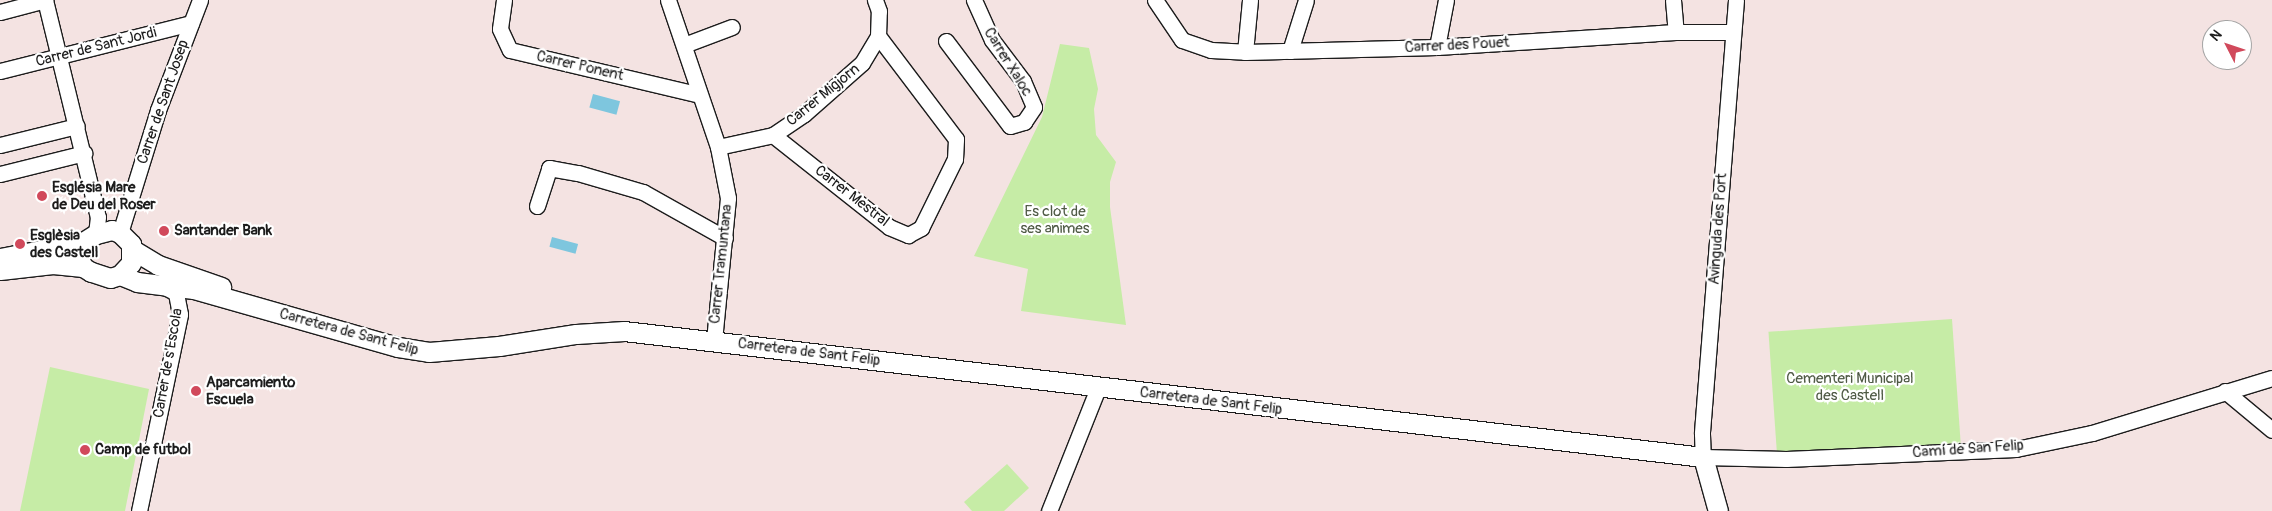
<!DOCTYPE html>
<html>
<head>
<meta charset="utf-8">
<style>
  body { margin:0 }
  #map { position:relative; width:2272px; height:511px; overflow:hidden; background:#f4e3e2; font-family:Pangolin,sans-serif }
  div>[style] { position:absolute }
  .green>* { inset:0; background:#c6eca6; transform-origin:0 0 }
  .water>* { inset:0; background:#7ec6de; transform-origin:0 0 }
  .roads { filter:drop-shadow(1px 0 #1c1c1c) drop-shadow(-1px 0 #1c1c1c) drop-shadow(0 1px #1c1c1c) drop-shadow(0 -1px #1c1c1c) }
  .minor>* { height:15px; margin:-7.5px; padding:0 7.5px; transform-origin:7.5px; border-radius:7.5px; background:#fff }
  .major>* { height:19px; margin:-9.5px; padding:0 9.5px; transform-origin:9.5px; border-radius:9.5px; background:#fff }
  .dots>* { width:14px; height:14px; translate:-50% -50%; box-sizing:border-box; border:2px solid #fff; border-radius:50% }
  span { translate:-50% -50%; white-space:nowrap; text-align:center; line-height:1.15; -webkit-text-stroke:4.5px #fff; paint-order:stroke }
  .street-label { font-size:15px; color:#1c1c1c }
  .poi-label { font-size:15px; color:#1c1c1c; font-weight:700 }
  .left { translate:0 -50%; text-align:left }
  .park-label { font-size:15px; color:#4f5a45 }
  .north { position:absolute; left:2202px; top:20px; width:50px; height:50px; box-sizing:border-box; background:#fff; border:1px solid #a4a4a4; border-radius:50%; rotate:311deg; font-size:14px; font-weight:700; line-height:20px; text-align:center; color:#1c1c1c }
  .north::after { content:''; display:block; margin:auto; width:18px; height:22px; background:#d1495b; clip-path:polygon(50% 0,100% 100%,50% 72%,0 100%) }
</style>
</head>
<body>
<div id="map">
  <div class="green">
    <div style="clip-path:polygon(1060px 44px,1089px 48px,1098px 89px,1094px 109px,1096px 135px,1116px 162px,1110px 182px,1110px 207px,1126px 325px,1021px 311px,1028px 269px,974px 256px,1042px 117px)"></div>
    <div style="left:1952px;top:319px;width:124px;height:184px;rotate:86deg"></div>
    <div style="clip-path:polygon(50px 367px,149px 389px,125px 511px,20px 511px)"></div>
    <div style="clip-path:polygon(1007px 464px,1029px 488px,1004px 511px,972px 511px,964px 502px)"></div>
  </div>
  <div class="water">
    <div style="left:593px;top:94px;width:28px;height:14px;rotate:15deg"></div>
    <div style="left:552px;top:237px;width:27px;height:10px;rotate:15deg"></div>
  </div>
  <div class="roads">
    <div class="minor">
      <div style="left:45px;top:0;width:223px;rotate:76.3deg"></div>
      <div style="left:98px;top:217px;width:17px;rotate:97deg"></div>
      <div style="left:504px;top:0;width:29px;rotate:98deg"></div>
      <div style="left:500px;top:29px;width:23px;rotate:65deg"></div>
      <div style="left:510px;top:50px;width:195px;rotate:13.3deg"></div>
      <div style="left:668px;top:0;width:155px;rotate:71.2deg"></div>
      <div style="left:718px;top:147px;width:52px;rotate:78.9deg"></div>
      <div style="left:728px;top:198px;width:143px;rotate:95.6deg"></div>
      <div style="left:1155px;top:0;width:48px;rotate:56deg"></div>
      <div style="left:1182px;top:40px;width:31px;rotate:19deg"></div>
      <div style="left:1211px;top:50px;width:34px;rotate:3deg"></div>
      <div style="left:1245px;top:52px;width:192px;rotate:-1.5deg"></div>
      <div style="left:1437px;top:47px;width:239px;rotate:-3.6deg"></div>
      <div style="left:1676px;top:32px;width:57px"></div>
      <div style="left:1673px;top:0;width:32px;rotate:85deg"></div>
      <div style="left:1736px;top:0;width:435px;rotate:94.5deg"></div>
      <div style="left:1702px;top:434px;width:23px;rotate:88deg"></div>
      <div style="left:1703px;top:457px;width:83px;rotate:1.4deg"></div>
      <div style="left:1786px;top:459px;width:230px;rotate:-2.5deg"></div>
      <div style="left:2016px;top:449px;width:78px;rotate:-11.9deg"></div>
      <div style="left:2092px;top:433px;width:188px;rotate:-17deg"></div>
      <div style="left:0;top:12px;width:47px;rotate:-14.9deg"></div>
      <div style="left:946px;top:41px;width:106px;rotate:53deg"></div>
      <div style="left:1010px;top:126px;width:15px;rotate:-16deg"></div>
      <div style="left:1024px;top:122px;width:18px;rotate:-56deg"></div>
      <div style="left:1034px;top:107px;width:28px;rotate:-113deg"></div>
      <div style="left:1023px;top:81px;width:51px;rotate:-127.1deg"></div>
      <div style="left:992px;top:40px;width:44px;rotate:-114.2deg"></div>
      <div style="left:684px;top:45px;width:51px;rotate:-20.6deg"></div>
      <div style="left:1437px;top:47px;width:48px;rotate:-79.2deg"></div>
      <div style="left:1290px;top:51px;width:53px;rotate:-72.6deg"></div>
      <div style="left:1245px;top:52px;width:52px;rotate:-84.5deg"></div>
      <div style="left:0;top:71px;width:197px;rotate:-14.1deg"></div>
      <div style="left:773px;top:135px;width:148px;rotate:38.4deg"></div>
      <div style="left:889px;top:227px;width:21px;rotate:23deg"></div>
      <div style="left:908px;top:235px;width:15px;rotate:-28deg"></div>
      <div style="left:921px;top:228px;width:77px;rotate:-63.8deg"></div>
      <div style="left:955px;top:159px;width:20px;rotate:-87deg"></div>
      <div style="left:956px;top:139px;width:129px;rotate:-127.1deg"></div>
      <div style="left:0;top:145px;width:79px;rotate:-13.9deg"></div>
      <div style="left:718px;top:147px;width:56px;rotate:-12.3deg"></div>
      <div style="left:773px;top:135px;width:37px;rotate:-34deg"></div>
      <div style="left:804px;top:114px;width:77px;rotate:-41.3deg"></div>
      <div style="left:862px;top:63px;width:31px;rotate:-59deg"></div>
      <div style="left:878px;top:36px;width:25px;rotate:-88deg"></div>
      <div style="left:879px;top:11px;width:12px;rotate:-110deg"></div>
      <div style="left:0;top:174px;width:87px;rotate:-14deg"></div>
      <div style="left:537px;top:206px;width:40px;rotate:-72deg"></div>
      <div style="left:549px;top:168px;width:29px;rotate:10deg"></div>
      <div style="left:578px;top:173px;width:68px;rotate:16.3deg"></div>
      <div style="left:643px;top:192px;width:94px;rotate:29.3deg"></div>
      <div style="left:120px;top:233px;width:129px;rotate:-72.8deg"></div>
      <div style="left:158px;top:110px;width:118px;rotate:-69.1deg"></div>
      <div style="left:2225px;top:391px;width:61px;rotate:39.7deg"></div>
      <div style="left:139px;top:511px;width:201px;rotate:-78.2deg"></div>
      <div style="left:180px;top:314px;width:21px;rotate:-101deg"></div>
      <div style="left:176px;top:293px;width:17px;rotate:-152deg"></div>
      <div style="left:1049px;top:511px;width:132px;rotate:-68.3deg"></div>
    </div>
    <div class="major">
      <div style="left:133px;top:250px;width:29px;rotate:31deg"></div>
      <div style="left:158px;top:265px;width:67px;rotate:19.2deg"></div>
      <div style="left:0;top:258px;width:85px;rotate:-10.9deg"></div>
      <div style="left:83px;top:242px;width:15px;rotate:-32deg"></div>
      <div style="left:96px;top:234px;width:16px;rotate:-14deg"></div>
      <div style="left:112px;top:230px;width:9px;rotate:21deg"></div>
      <div style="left:120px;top:233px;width:16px;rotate:45deg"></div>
      <div style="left:131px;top:244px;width:19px;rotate:90deg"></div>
      <div style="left:131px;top:263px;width:16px;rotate:133deg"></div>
      <div style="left:120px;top:275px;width:10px;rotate:163deg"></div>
      <div style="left:110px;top:278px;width:20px;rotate:-162deg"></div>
      <div style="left:91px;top:272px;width:9px;rotate:-148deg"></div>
      <div style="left:83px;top:267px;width:10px;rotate:-114deg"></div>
      <div style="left:79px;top:258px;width:16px;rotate:-76deg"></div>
      <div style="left:0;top:270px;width:53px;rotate:-6.5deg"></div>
      <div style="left:53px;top:264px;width:30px;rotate:6deg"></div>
      <div style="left:120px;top:275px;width:18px;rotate:22deg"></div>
      <div style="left:137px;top:282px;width:57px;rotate:7deg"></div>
      <div style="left:194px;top:289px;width:212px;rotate:15.9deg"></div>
      <div style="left:398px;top:347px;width:31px;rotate:9deg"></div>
      <div style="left:429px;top:352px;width:70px;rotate:-4.9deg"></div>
      <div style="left:499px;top:346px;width:78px;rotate:-8.9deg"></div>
      <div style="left:576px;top:334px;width:48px;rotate:-3.6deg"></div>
      <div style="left:624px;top:331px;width:1086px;rotate:6.66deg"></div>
      <div style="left:1703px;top:457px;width:56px;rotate:74.5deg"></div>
    </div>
  </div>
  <div class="dots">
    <div style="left:42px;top:196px;background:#d1495b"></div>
    <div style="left:164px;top:231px;background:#d1495b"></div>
    <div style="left:20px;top:244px;background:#d1495b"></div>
    <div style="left:196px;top:391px;background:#d1495b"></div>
    <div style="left:85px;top:450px;background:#d1495b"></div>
  </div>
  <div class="street-label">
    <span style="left:1457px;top:45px;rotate:-3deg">Carrer des Pouet</span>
    <span style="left:96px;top:47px;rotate:-14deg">Carrer de Sant Jordi</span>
    <span style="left:1008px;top:62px;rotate:58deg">Carrer Xaloc</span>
    <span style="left:580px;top:66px;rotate:13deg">Carrer Ponent</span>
    <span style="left:823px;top:95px;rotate:-39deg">Carrer Migjorn</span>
    <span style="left:163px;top:102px;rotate:-71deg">Carrer de Sant Josep</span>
    <span style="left:852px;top:196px;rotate:38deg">Carrer Mestral</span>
    <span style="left:1718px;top:229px;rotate:-86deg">Avinguda des Port</span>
    <span style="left:721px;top:264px;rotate:-84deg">Carrer Tramuntana</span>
    <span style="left:349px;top:332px;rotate:15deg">Carretera de Sant Felip</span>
    <span style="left:809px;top:352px;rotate:7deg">Carretera de Sant Felip</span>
    <span style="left:168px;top:363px;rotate:-80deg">Carrer de s'Escola</span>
    <span style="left:1211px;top:401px;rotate:7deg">Carretera de Sant Felip</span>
    <span style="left:1968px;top:449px;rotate:-4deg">Camí de San Felip</span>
  </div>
  <div class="poi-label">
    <span class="left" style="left:52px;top:196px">Església Mare<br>de Deu del Roser</span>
    <span class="left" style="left:174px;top:231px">Santander Bank</span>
    <span class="left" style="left:30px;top:244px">Esglèsia<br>des Castell</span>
    <span class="left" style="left:206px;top:391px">Aparcamiento<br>Escuela</span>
    <span class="left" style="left:95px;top:450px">Camp de futbol</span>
  </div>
  <div class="park-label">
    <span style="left:1055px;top:220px">Es clot de<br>ses animes</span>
    <span style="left:1850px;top:387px">Cementeri Municipal<br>des Castell</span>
  </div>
  <div class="north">N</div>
</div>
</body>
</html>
